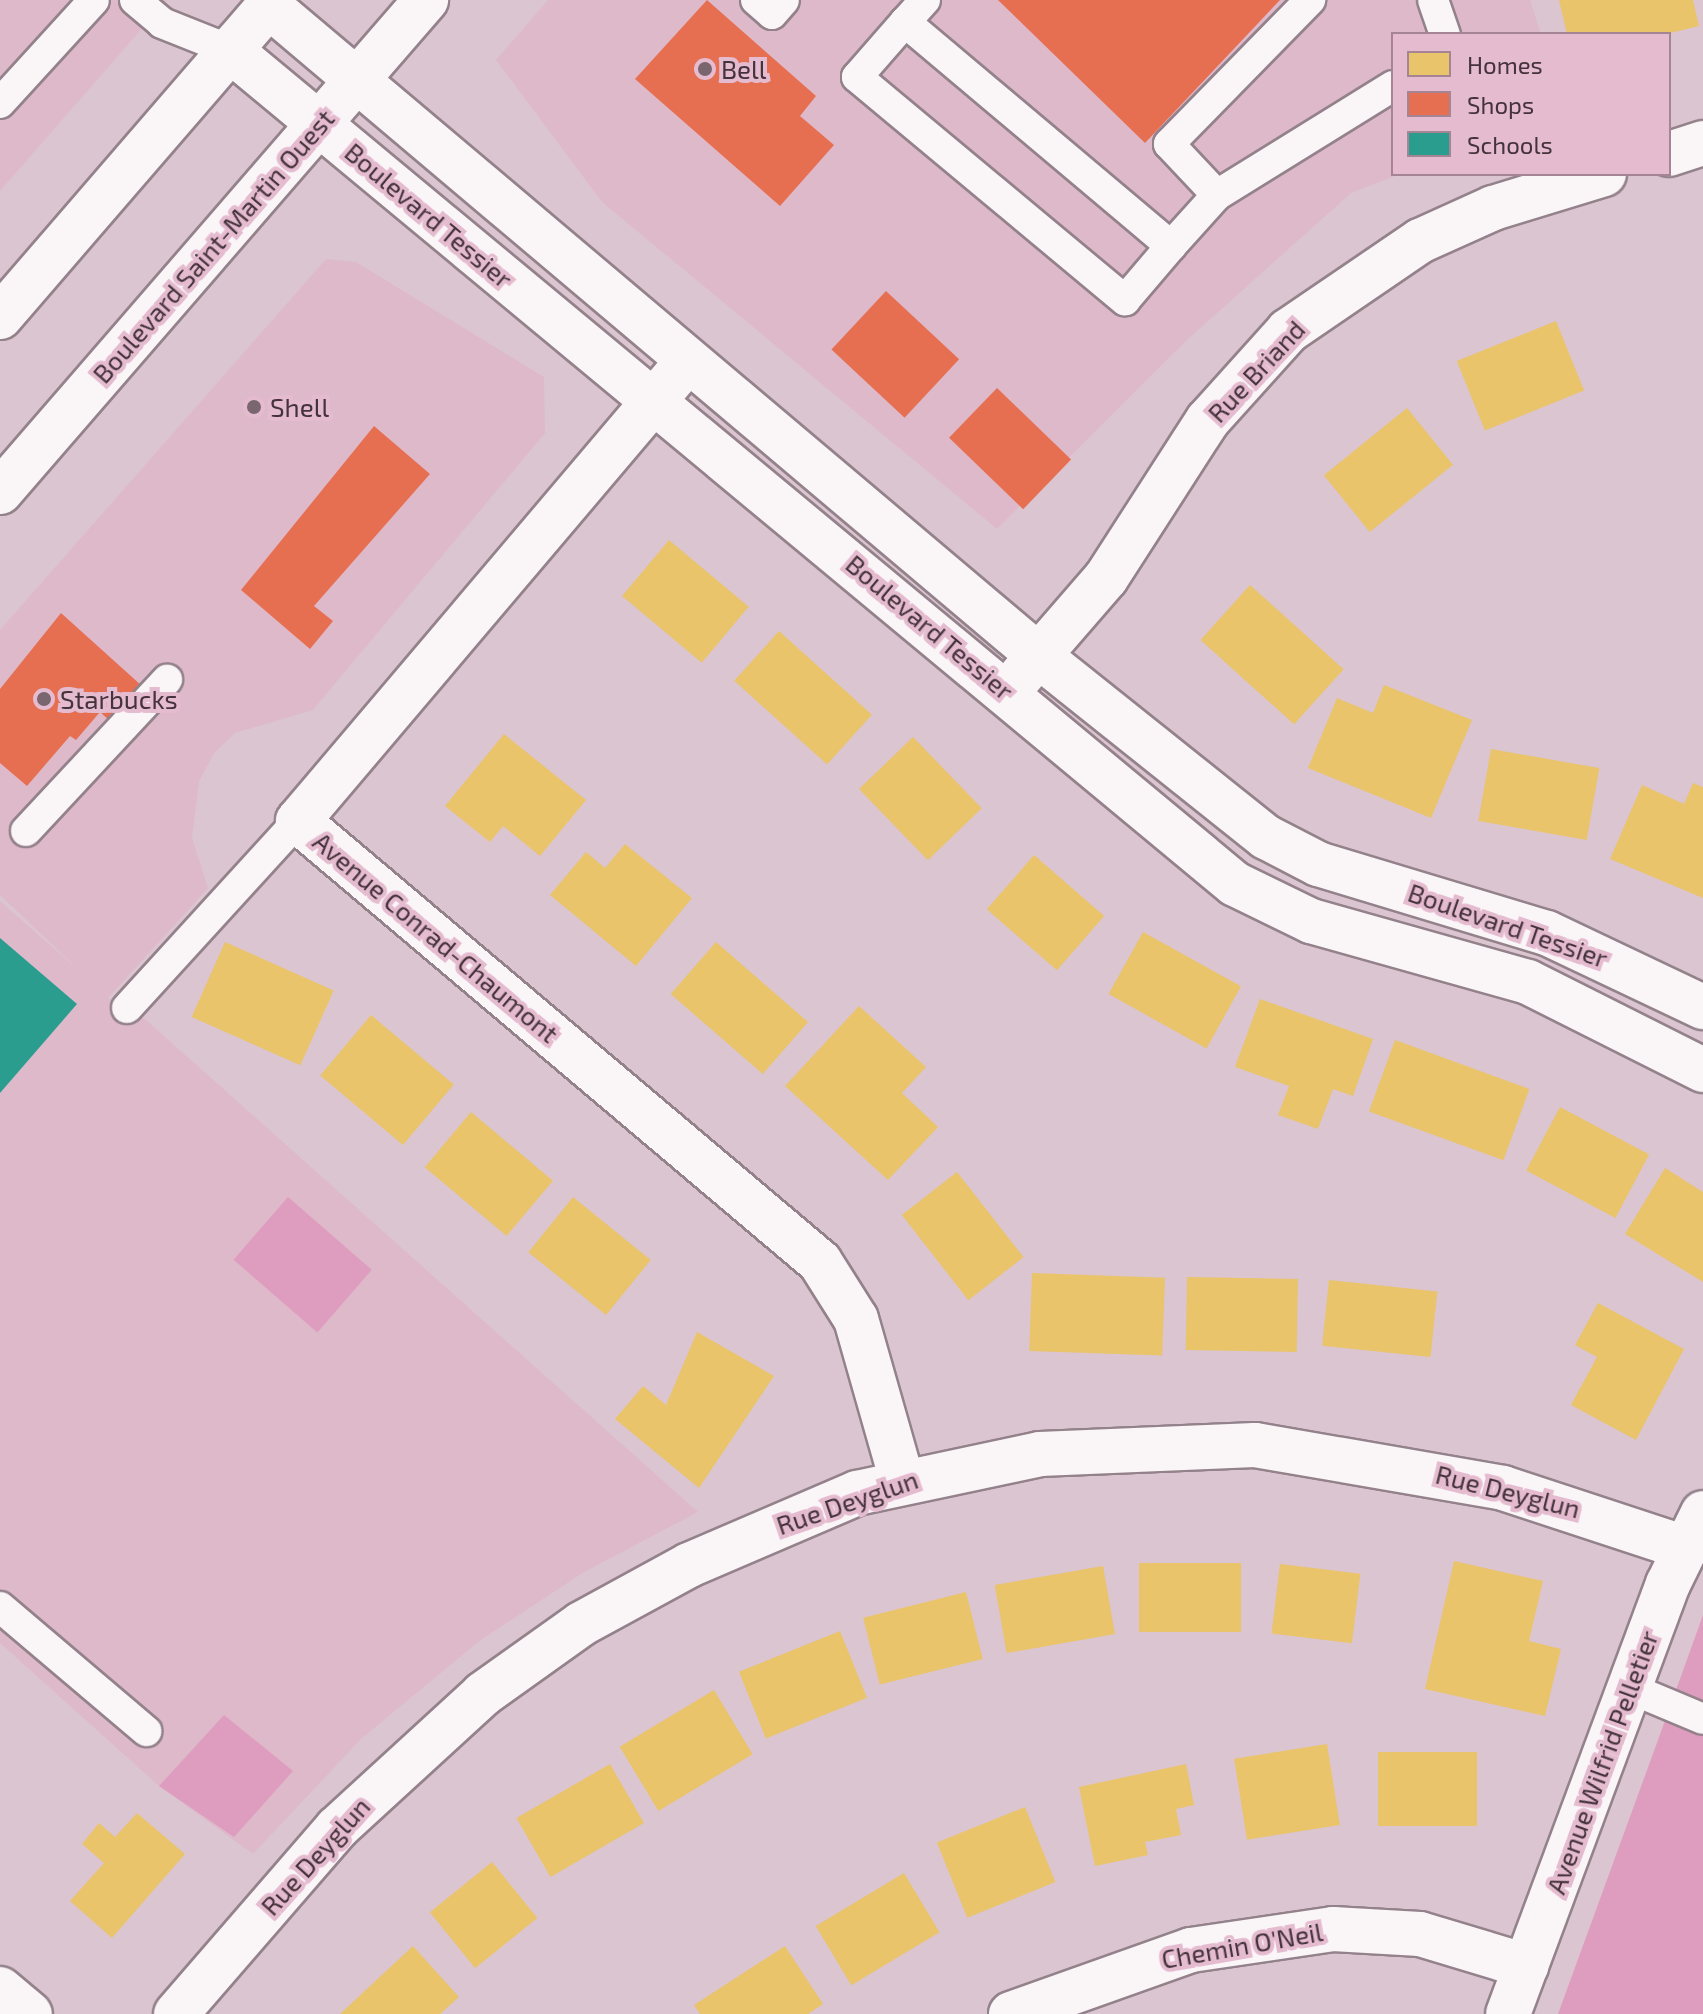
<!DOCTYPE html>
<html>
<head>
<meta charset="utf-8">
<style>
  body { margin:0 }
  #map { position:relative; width:1703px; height:2014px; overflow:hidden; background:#dbc5d0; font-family:"Exo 2",sans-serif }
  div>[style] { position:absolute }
  .built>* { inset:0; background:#deb9ca }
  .green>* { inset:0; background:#de9dbf; transform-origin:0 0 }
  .homes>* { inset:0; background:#e9c46a; transform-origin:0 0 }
  .shops>* { inset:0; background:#e76f51; transform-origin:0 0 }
  .schools>* { inset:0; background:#2a9d8f }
  .roads { filter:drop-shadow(2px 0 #94828b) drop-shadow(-2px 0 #94828b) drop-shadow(0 2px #94828b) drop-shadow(0 -2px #94828b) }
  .lane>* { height:30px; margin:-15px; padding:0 15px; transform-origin:15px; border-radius:15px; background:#faf6f8 }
  .street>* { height:44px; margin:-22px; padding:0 22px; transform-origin:22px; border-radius:22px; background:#faf6f8 }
  .secondary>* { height:44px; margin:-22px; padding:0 22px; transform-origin:22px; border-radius:22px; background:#faf6f8 }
  .dots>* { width:22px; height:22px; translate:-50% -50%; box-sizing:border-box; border:4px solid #e5bbcf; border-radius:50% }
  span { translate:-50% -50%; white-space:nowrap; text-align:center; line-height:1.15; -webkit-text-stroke:8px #e5bbcf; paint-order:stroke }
  .poi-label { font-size:26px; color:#44333b }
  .left { translate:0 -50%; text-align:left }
  .street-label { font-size:26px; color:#44333b }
  .legend { position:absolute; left:1391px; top:32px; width:280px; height:144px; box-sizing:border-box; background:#e5bbcf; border:2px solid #a58594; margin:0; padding:10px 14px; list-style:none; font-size:24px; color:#44333b }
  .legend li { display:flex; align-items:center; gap:16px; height:40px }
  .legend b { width:40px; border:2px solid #a58594 }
</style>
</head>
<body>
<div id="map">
  <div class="built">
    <div style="clip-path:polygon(0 0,167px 0,0 191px)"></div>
    <div style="clip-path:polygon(548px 0,1530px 0,1541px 34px,1393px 34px,1393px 174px,1400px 174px,1351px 193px,1187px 340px,997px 529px,602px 202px,496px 60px)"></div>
    <div style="clip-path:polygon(326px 259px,356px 262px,544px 377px,545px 433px,313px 710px,235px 733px,214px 753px,199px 782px,192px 838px,208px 888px,108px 998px,146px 1020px,698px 1512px,584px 1572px,478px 1642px,361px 1739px,253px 1854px,159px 1786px,0 1643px,0 901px,82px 973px,0 895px,0 630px)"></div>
  </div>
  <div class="green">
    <div style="left:288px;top:1197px;width:111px;height:83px;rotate:41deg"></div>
    <div style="clip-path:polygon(1703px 1615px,1703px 2014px,1558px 2014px,1658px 1740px)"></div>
    <div style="clip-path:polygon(224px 1715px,293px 1771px,234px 1837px,159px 1786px)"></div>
  </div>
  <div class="homes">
    <div style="clip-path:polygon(1559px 0,1693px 0,1699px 26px,1666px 34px,1567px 34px)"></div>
    <div style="left:1556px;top:321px;width:75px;height:107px;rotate:68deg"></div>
    <div style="left:1407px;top:408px;width:73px;height:107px;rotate:51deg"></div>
    <div style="left:669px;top:540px;width:104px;height:73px;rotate:40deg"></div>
    <div style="left:1250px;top:585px;width:126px;height:74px;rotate:42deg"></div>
    <div style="left:779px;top:631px;width:125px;height:67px;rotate:42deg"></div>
    <div style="clip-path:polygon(1384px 685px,1472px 720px,1431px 818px,1308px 768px,1337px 698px,1373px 713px)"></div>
    <div style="clip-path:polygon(504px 734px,586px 800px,540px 856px,503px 826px,490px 842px,445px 806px)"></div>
    <div style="left:913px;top:737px;width:99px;height:75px;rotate:46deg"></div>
    <div style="left:1491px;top:749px;width:110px;height:73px;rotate:10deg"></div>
    <div style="clip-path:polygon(1693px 783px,1703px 787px,1703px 898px,1610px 859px,1642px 785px,1684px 804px)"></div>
    <div style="clip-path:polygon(625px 844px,692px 898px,636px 966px,550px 895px,586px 852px,605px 868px)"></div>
    <div style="left:1034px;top:855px;width:93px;height:72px;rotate:41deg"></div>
    <div style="left:1143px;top:932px;width:112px;height:71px;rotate:29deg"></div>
    <div style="left:225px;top:942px;width:119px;height:82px;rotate:24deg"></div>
    <div style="left:716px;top:942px;width:122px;height:69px;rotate:41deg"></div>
    <div style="clip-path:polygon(1260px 999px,1373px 1039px,1353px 1096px,1333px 1089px,1318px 1129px,1278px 1115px,1289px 1086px,1235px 1067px)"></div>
    <div style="clip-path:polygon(859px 1006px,926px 1067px,902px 1093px,938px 1127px,888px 1180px,785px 1086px)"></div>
    <div style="left:371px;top:1015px;width:108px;height:79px;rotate:40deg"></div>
    <div style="left:1395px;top:1040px;width:143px;height:76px;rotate:20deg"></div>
    <div style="left:1560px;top:1107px;width:101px;height:72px;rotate:28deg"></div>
    <div style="left:471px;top:1112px;width:107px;height:72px;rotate:40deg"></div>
    <div style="clip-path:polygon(1665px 1168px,1703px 1192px,1703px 1282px,1625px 1234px)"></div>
    <div style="left:957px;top:1172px;width:108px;height:70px;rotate:52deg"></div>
    <div style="left:573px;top:1197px;width:100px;height:71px;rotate:39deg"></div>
    <div style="left:1032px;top:1273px;width:133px;height:78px;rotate:2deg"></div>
    <div style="left:1187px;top:1277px;width:111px;height:73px;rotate:1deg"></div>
    <div style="left:1329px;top:1280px;width:109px;height:66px;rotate:6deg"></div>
    <div style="clip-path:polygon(1598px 1303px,1684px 1349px,1636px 1440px,1571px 1405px,1597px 1357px,1575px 1345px)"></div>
    <div style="clip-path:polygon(697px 1332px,774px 1376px,699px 1488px,615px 1419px,643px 1386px,666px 1405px)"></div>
    <div style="clip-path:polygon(1454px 1561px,1543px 1581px,1529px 1641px,1561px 1649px,1545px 1716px,1425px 1689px)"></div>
    <div style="left:1241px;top:1563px;width:69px;height:102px;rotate:90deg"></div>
    <div style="left:1280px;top:1564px;width:81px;height:70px;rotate:7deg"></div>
    <div style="left:1103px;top:1566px;width:69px;height:110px;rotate:80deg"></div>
    <div style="left:966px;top:1592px;width:69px;height:106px;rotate:76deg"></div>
    <div style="left:840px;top:1631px;width:72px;height:109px;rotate:68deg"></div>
    <div style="left:714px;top:1690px;width:75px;height:110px;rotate:59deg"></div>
    <div style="left:1327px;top:1744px;width:82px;height:94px;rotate:81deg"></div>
    <div style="left:1477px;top:1752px;width:74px;height:99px;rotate:90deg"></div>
    <div style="left:610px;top:1764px;width:68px;height:108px;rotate:60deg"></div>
    <div style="clip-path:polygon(1186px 1764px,1194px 1805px,1176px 1809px,1181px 1835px,1145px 1842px,1148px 1855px,1095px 1866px,1079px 1787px)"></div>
    <div style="left:1025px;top:1807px;width:81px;height:95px;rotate:68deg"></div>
    <div style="clip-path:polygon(137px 1813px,185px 1854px,112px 1938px,70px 1901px,104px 1863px,82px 1844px,99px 1823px,115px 1837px)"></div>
    <div style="left:492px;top:1862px;width:72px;height:80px;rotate:51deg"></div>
    <div style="left:904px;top:1873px;width:69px;height:103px;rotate:59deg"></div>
    <div style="clip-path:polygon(413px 1946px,459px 1997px,440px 2014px,340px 2014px)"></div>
    <div style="clip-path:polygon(785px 1946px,823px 2004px,808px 2014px,700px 2014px,694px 2005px)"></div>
  </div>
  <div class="shops">
    <div style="clip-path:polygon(707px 0,816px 96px,800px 116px,834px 145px,780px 206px,635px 79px)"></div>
    <div style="clip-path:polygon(998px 0,1280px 0,1145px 143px)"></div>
    <div style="left:886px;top:291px;width:100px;height:80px;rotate:43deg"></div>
    <div style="left:997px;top:388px;width:103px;height:69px;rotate:44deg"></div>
    <div style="clip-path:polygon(374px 426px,430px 474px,314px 606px,333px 621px,310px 649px,241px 590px)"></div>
    <div style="clip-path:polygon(61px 613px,142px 686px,111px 722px,100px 712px,76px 740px,70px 736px,27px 786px,0 763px,0 689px)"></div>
  </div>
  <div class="schools">
    <div style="clip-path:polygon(0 938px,77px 1004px,0 1093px)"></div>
  </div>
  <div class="roads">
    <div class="lane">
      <div style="left:135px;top:0;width:35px;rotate:40deg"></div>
      <div style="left:162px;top:23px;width:73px;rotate:21.7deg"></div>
      <div style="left:756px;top:0;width:21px;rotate:41deg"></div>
      <div style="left:772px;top:14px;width:18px;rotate:-49deg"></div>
      <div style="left:925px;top:0;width:30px;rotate:132deg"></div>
      <div style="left:905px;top:22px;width:348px;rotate:40.1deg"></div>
      <div style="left:1171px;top:246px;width:69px;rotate:-48deg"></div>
      <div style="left:1217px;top:195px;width:207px;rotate:-31.8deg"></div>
      <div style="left:1433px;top:0;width:36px;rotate:71deg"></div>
      <div style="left:905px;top:22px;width:73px;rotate:131.1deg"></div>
      <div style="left:857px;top:77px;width:349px;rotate:39.8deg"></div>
      <div style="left:1125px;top:300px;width:71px;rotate:-49.6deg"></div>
      <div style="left:0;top:103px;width:139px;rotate:-47.6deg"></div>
      <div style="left:1217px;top:195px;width:70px;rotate:-133.3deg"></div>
      <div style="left:1169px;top:144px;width:202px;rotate:-45.6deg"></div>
      <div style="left:26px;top:831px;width:207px;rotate:-47deg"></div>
      <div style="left:127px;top:1008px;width:253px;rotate:-47.6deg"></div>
      <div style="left:0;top:1607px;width:192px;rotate:40.3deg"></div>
      <div style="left:1629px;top:1688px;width:80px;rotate:22.7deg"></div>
    </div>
    <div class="street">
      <div style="left:269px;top:6px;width:1008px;rotate:40.17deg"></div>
      <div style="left:1039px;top:656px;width:290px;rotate:38.6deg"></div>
      <div style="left:1266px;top:837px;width:59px;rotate:27.4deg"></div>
      <div style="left:1318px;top:864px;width:239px;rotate:16.8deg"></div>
      <div style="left:1547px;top:933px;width:173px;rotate:25.4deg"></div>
      <div style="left:230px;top:50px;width:1306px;rotate:39.69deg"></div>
      <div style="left:1235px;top:884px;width:85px;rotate:26deg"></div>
      <div style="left:1311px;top:921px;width:225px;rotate:15.7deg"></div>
      <div style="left:1528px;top:982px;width:196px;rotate:26.7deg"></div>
      <div style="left:1669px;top:154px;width:36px;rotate:-18deg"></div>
      <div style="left:675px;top:376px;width:583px;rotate:130.27deg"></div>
      <div style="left:298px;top:821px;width:683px;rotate:40.19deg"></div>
      <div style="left:820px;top:1262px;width:67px;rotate:57.7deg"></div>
      <div style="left:856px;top:1319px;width:167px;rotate:74.1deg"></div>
      <div style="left:1021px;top:676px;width:130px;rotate:-49.1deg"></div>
      <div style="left:1106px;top:578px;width:188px;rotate:-57.2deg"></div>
      <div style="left:1208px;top:420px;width:120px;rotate:-48deg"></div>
      <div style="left:1288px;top:331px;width:160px;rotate:-34.3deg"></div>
      <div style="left:1420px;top:241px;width:80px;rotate:-24.3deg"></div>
      <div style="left:1493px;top:208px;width:116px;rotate:-17deg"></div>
      <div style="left:0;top:1989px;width:39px;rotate:40deg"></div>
      <div style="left:176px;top:2014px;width:246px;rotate:-49.1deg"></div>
      <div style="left:337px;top:1828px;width:198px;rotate:-42.5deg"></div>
      <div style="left:483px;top:1694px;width:120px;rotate:-35.5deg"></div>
      <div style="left:581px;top:1624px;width:123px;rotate:-28.6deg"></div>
      <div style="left:689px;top:1565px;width:183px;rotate:-23.2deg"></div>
      <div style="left:857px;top:1493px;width:187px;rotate:-12deg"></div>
      <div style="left:1040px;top:1454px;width:215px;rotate:-2.4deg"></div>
      <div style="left:1255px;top:1445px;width:252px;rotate:9.8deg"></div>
      <div style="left:1503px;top:1488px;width:192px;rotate:18.2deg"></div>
      <div style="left:1011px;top:2014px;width:191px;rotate:-19.6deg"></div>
      <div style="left:1191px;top:1950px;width:144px;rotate:-8.4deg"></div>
      <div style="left:1333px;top:1929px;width:87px;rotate:3.3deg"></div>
      <div style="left:1420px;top:1934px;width:111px;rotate:16.8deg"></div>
      <div style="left:1508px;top:2014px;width:459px;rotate:-69.6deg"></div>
      <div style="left:1668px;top:1584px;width:79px;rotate:-63.8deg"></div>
    </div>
    <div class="secondary">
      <div style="left:0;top:317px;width:419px;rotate:-49.2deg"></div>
      <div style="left:0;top:492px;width:651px;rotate:-49.11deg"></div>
    </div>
  </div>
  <div class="dots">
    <div style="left:705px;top:69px;background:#79666f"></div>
    <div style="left:254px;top:407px;background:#79666f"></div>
    <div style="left:44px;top:699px;background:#79666f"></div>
  </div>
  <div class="poi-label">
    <span class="left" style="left:721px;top:69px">Bell</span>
    <span class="left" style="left:270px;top:407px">Shell</span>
    <span class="left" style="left:60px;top:699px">Starbucks</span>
  </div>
  <div class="street-label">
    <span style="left:429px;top:215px;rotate:40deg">Boulevard Tessier</span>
    <span style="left:213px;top:246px;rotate:-49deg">Boulevard Saint-Martin Ouest</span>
    <span style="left:1256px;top:371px;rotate:-47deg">Rue Briand</span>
    <span style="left:930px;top:627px;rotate:40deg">Boulevard Tessier</span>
    <span style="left:1508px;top:925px;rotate:19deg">Boulevard Tessier</span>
    <span style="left:436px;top:937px;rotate:40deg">Avenue Conrad-Chaumont</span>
    <span style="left:1508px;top:1491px;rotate:14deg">Rue Deyglun</span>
    <span style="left:847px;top:1502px;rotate:-19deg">Rue Deyglun</span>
    <span style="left:1602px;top:1762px;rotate:-70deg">Avenue Wilfrid Pelletier</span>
    <span style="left:315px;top:1856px;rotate:-48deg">Rue Deyglun</span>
    <span style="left:1242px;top:1945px;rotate:-10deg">Chemin O'Neil</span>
  </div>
  <ul class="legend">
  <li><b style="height:22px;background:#e9c46a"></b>Homes</li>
  <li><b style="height:22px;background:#e76f51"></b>Shops</li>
  <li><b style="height:22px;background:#2a9d8f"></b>Schools</li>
  </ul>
</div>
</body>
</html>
